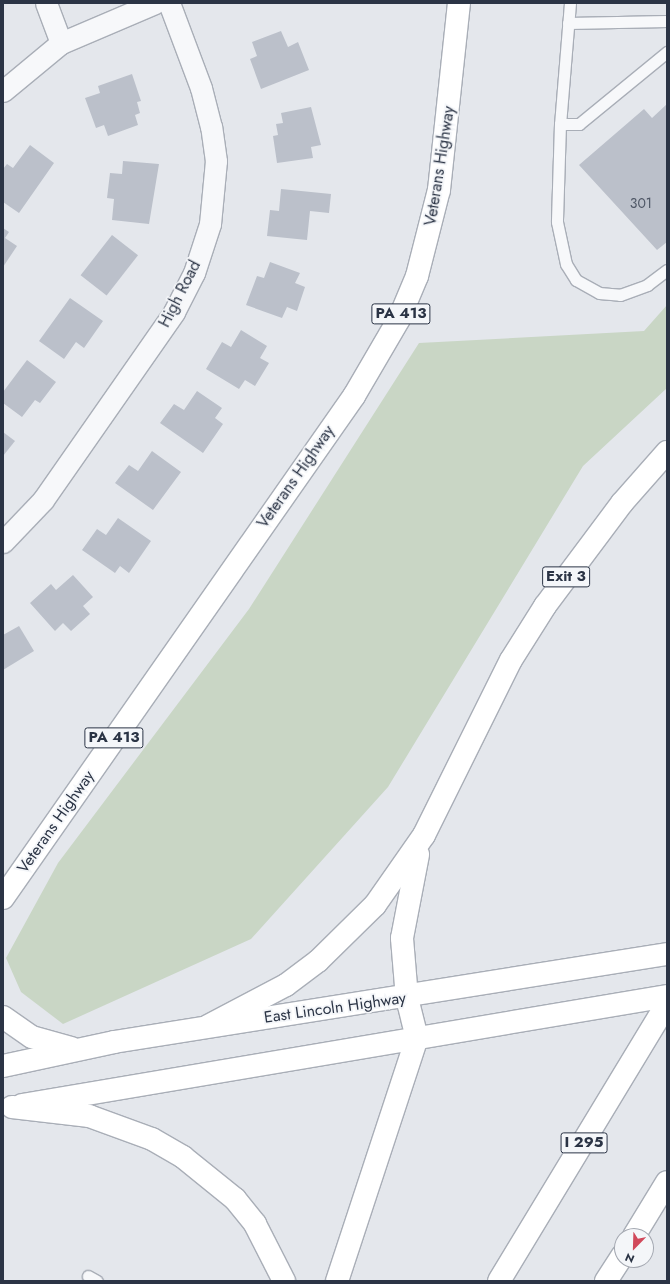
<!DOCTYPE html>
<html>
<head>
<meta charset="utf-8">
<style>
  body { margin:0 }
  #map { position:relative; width:670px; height:1284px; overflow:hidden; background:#e4e7ec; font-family:Jost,sans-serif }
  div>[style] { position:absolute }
  .green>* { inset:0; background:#c9d6c5 }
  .building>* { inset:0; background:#bbc0ca; transform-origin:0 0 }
  .roads { filter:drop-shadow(1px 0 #a9aeb7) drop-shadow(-1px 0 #a9aeb7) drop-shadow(0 1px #a9aeb7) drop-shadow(0 -1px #a9aeb7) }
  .lane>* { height:11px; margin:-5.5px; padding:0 5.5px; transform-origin:5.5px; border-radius:5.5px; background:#f7f8fa }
  .street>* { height:21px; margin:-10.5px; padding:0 10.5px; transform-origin:10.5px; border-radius:10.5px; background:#f7f8fa }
  .primary>* { height:22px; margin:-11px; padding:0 11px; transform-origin:11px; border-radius:11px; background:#fff }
  .highway>* { height:22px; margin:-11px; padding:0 11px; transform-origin:11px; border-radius:11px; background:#fff }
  span { translate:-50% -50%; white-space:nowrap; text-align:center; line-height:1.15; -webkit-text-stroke:3.5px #f4f6f9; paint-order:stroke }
  .number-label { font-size:14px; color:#4f5766 }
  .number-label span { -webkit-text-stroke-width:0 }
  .shield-label span { padding:1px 3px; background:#f4f6f9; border:1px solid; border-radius:3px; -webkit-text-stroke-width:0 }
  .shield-label { font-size:15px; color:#2b3445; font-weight:700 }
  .street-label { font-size:16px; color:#2b3445 }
  .frame { position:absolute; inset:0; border:4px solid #2b3445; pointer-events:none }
  .north { position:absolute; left:614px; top:1228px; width:40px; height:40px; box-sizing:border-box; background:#f4f6f9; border:1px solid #a4a8b1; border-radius:50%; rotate:203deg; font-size:11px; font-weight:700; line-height:16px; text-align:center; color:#2b3445 }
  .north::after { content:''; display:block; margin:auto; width:14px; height:18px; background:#d1495b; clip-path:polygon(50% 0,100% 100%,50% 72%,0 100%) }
</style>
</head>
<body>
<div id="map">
  <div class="green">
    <div style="clip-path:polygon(667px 305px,667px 388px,583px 466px,388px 787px,251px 939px,63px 1024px,21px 992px,6px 958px,58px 863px,249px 609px,419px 343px,644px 331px)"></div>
  </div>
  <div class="building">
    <div style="clip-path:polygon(281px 31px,288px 47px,298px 42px,309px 70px,261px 89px,250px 59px,257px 56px,252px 42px)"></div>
    <div style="clip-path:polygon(132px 74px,141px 101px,137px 102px,140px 113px,135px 115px,138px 125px,108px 136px,104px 125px,96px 128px,85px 98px,100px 93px,98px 86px)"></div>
    <div style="clip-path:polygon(667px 104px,667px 242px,657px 250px,579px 165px,644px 109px,652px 118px)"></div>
    <div style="clip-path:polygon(311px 107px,321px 145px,311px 147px,313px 158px,277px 163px,273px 136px,278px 135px,276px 124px,283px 123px,281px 113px)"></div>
    <div style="clip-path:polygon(30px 145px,54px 163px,19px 213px,3px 202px,3px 169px,7px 164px,13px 168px)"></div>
    <div style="clip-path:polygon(123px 161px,159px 164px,149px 224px,112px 220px,114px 199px,107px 198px,110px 173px,122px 174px)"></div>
    <div style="clip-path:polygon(281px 189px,331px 194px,329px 213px,310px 211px,307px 240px,267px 236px,270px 210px,279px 211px)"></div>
    <div style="clip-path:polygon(3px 228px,9px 232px,5px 238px,17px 246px,3px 267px)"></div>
    <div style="left:112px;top:235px;width:33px;height:51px;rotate:38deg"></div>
    <div style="clip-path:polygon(270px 262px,300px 273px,295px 283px,305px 287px,297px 311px,287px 307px,282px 318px,246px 305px,257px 276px,264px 278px)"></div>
    <div style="clip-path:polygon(70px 298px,103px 321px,84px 348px,76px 342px,64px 359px,39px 341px)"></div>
    <div style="clip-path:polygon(241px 330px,267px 346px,260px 358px,269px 363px,255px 386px,245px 380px,239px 389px,206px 369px,222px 342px,231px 347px)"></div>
    <div style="clip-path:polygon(27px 360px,56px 382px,40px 403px,35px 400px,22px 417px,3px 403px,3px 392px)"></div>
    <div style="clip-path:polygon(197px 391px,222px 408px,215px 418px,223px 424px,203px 453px,160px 423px,174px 404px,184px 410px)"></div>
    <div style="clip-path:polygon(3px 432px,15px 441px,3px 456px)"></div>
    <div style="clip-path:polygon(152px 451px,181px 472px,153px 510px,115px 483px,129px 465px,138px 471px)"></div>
    <div style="clip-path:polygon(118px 518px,151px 541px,129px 573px,120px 566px,115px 573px,82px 550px,97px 529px,106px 535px)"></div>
    <div style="clip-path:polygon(73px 575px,93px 597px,83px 606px,90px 614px,71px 631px,63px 623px,55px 631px,30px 603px,51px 584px,56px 590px)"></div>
    <div style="clip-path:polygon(19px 626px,34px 651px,3px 670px,3px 635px)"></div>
  </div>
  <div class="roads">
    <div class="lane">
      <div style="left:570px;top:3px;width:121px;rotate:94.7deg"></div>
      <div style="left:560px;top:124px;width:98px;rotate:91.8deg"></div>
      <div style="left:557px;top:222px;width:43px;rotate:77.9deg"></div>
      <div style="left:566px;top:264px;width:19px;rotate:58deg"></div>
      <div style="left:576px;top:280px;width:26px;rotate:29deg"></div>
      <div style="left:599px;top:293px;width:21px;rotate:5deg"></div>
      <div style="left:620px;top:295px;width:29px;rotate:-20deg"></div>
      <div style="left:647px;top:285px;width:25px;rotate:-37deg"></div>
      <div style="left:568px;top:23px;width:99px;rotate:-1.2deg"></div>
      <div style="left:560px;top:124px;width:19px"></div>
      <div style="left:579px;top:124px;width:114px;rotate:-39.3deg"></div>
      <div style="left:88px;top:1276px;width:10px;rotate:29deg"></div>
    </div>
    <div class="street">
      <div style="left:46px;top:3px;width:43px;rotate:69.4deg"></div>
      <div style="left:3px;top:91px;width:75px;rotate:-39.6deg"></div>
      <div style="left:61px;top:43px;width:102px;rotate:-23.1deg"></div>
      <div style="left:3px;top:542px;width:58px;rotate:-46.4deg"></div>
      <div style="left:43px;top:500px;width:229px;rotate:-55.1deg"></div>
      <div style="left:174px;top:312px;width:44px;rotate:-62.9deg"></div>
      <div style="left:194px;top:273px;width:52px;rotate:-71.9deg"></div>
      <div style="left:210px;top:224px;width:63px;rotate:-84.6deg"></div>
      <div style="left:216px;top:161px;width:34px;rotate:-98deg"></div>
      <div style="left:211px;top:127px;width:40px;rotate:-104.4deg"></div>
      <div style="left:201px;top:88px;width:91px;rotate:-110.6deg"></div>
    </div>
    <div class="primary">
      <div style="left:3px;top:898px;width:613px;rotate:-55.04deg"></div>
      <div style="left:354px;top:396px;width:89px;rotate:-59.7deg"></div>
      <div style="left:399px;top:319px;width:47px;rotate:-67.3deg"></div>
      <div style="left:417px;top:276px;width:89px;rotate:-75.7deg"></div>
      <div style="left:439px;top:190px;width:188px;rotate:-83.9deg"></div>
      <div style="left:407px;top:998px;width:41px;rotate:76deg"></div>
      <div style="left:3px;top:1017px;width:35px;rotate:35deg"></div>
      <div style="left:32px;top:1037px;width:41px;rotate:15.8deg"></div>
      <div style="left:3px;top:1066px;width:114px;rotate:-12.2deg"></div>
      <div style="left:114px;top:1042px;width:560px;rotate:-9.04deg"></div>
      <div style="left:22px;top:1105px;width:654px;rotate:-9.59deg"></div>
    </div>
    <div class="highway">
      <div style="left:407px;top:998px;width:60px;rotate:-94.8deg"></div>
      <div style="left:402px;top:938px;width:85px;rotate:-79.1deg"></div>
      <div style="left:208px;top:1026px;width:88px;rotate:-27.7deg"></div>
      <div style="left:286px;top:985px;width:40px;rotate:-37deg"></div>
      <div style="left:318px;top:961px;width:80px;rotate:-44.5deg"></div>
      <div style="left:375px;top:905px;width:85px;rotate:-55deg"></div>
      <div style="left:424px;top:835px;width:195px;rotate:-63.6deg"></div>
      <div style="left:511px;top:660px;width:64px;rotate:-57.8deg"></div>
      <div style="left:545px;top:606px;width:129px;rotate:-53.2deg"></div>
      <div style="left:622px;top:503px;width:68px;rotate:-48.6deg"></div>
      <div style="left:12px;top:1107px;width:78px;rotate:6.7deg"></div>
      <div style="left:89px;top:1116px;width:67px;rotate:20.1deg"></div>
      <div style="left:152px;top:1139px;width:36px;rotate:30deg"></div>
      <div style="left:183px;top:1157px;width:67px;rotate:38.9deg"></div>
      <div style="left:235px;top:1199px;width:32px;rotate:51deg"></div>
      <div style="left:255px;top:1224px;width:64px;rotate:63deg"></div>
      <div style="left:634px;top:1236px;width:63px;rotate:-58.6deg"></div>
      <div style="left:337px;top:1281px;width:256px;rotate:-71.8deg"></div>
      <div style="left:499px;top:1281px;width:324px;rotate:-58.8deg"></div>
      <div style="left:606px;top:1281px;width:30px;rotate:-57deg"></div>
    </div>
  </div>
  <div class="number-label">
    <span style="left:641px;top:203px">301</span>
  </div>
  <div class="shield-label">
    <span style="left:401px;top:314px">PA 413</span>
    <span style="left:566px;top:577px">Exit 3</span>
    <span style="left:114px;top:738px">PA 413</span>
    <span style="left:584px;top:1143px">I 295</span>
  </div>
  <div class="street-label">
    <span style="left:440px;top:166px;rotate:-81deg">Veterans Highway</span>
    <span style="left:180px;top:294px;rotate:-63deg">High Road</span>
    <span style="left:296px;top:477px;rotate:-55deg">Veterans Highway</span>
    <span style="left:56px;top:822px;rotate:-55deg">Veterans Highway</span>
    <span style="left:335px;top:1008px;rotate:-8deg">East Lincoln Highway</span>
  </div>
  <div class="frame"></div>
  <div class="north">N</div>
</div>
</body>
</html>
